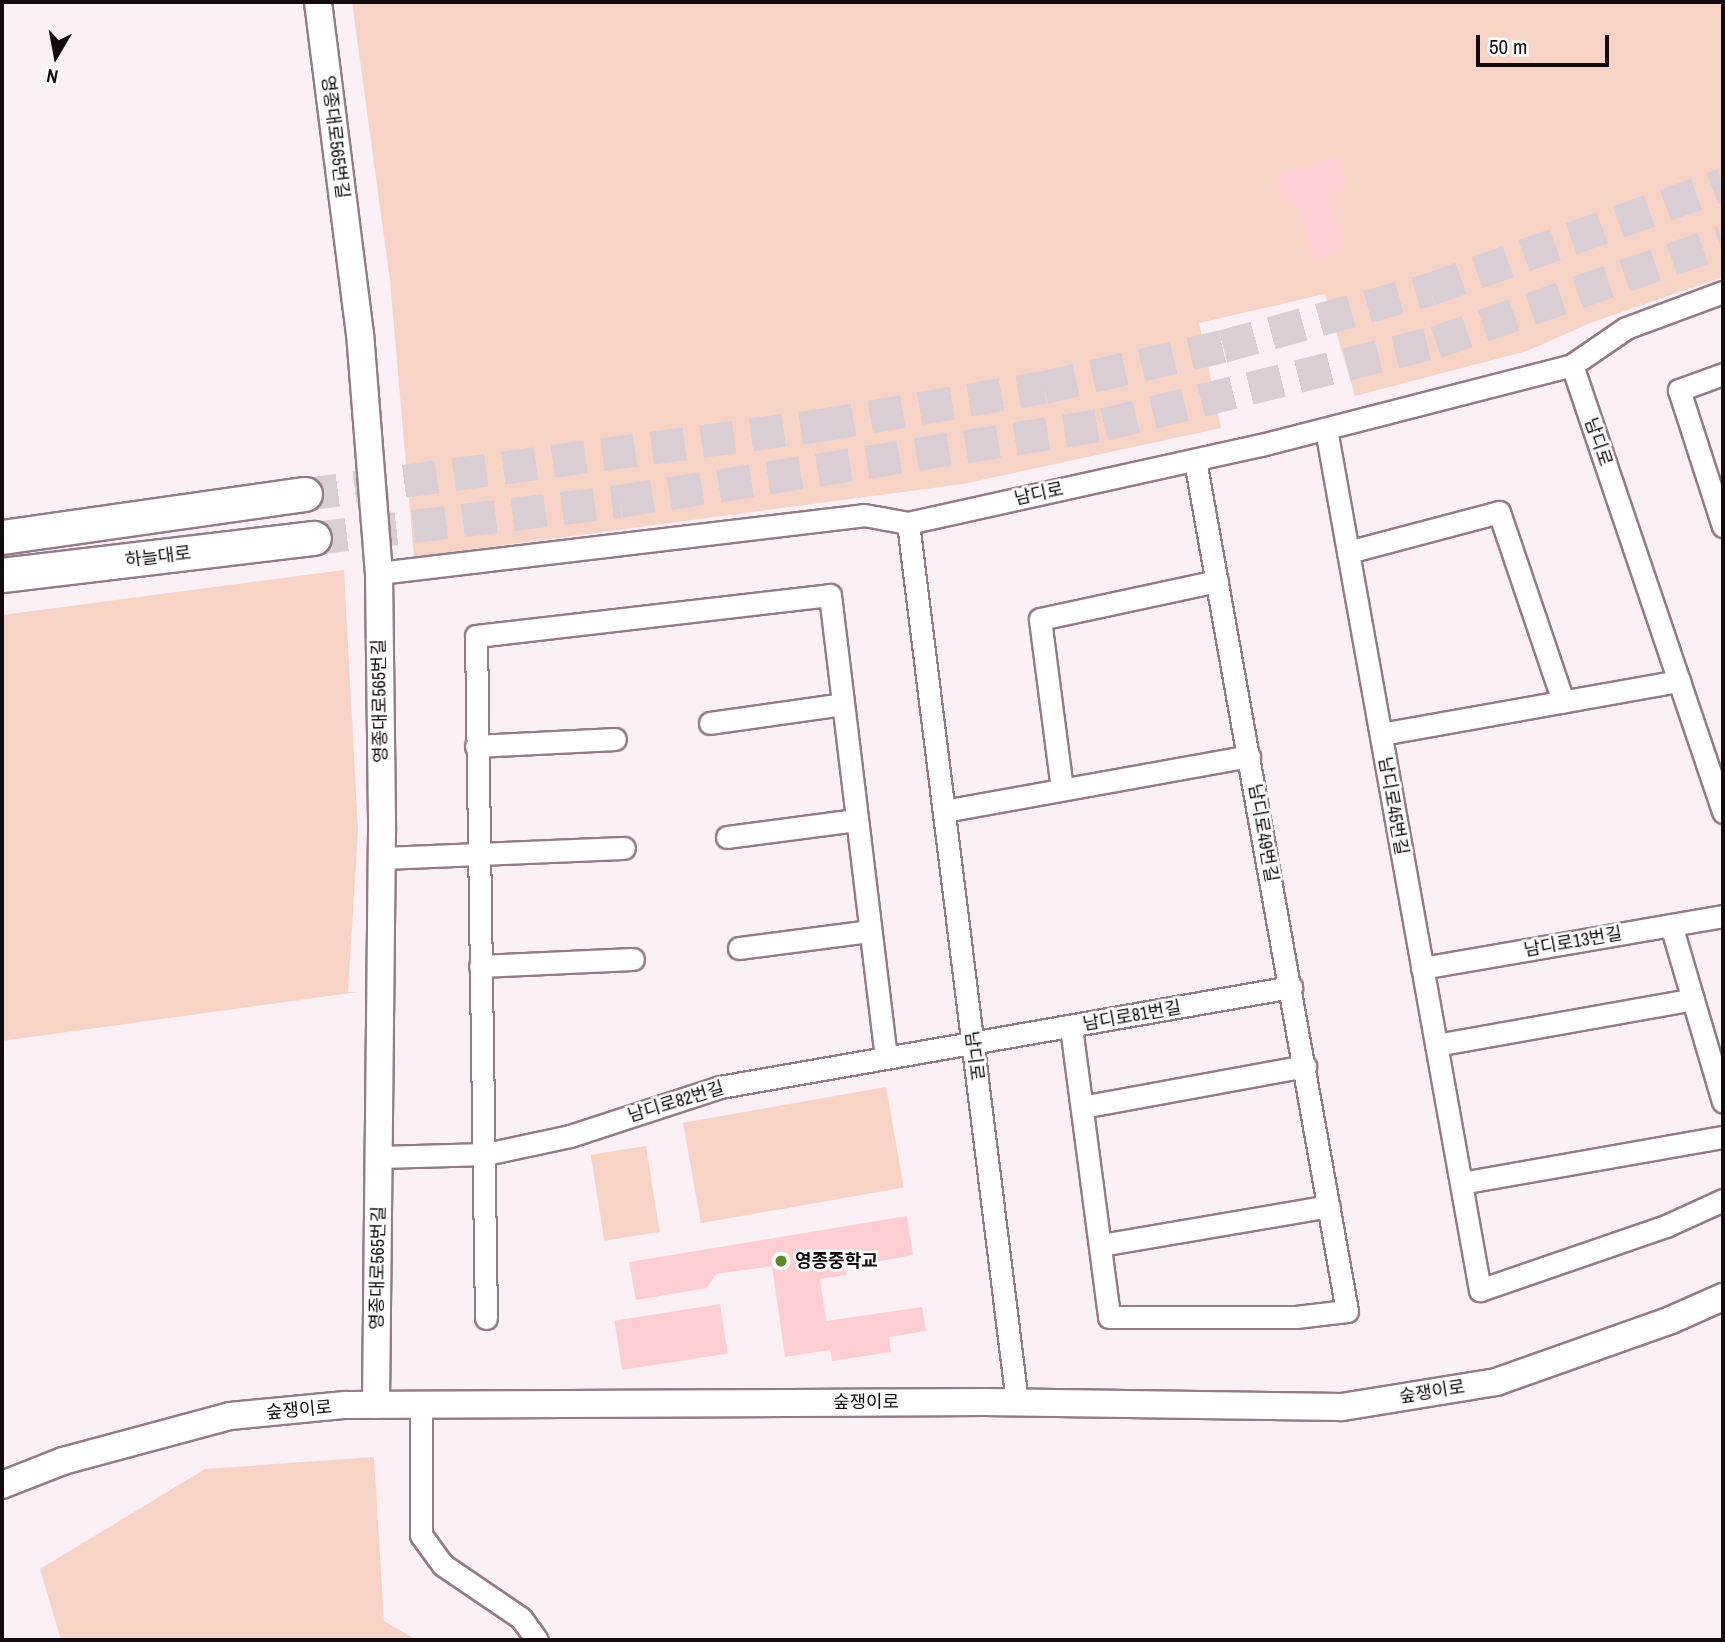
<!DOCTYPE html>
<html>
<head>
<meta charset="utf-8">
<style>
  body { margin:0 }
  #map { position:relative; width:1725px; height:1642px; overflow:hidden; background:#fcf0f7; font-family:"Archivo Narrow","Noto Sans KR",sans-serif }
  div>[style] { position:absolute }
  .green>* { inset:0; background:#f7d3c5; transform-origin:0 0 }
  .building>* { inset:0; background:#fcced1; transform-origin:0 0 }
  .trunk-tunnel>* { height:33px; margin-top:-16.5px; transform-origin:0; background:repeating-linear-gradient(90deg,#d9ced4 0 33px,transparent 0 50px) }
  .roads { filter:drop-shadow(2px 0 #957a89) drop-shadow(-2px 0 #957a89) drop-shadow(0 2px #957a89) drop-shadow(0 -2px #957a89) }
  .minor>* { height:21px; margin:-10.5px; padding:0 10.5px; transform-origin:10.5px; border-radius:10.5px; background:#fff }
  .tertiary>* { height:26px; margin:-13px; padding:0 13px; transform-origin:13px; border-radius:13px; background:#fff }
  .trunk>* { height:33px; margin:-16.5px; padding:0 16.5px; transform-origin:16.5px; border-radius:16.5px; background:#fff }
  .dots>* { width:19px; height:19px; translate:-50% -50%; box-sizing:border-box; border:4px solid #fff; border-radius:50% }
  span { translate:-50% -50%; white-space:nowrap; text-align:center; line-height:1.15; -webkit-text-stroke:5px #fff; paint-order:stroke }
  .street-label { font-size:18px; color:#130a0f }
  .poi-label { font-size:18px; color:#130a0f; font-weight:700 }
  .left { translate:0 -50%; text-align:left }
  .frame { position:absolute; inset:0; border:4px solid #130a0f; pointer-events:none }
  .north { position:absolute; left:21px; top:21px; width:70px; height:70px; -webkit-text-stroke:5px #fff; paint-order:stroke; rotate:190deg; font-size:19px; font-weight:700; line-height:28px; text-align:center; color:#130a0f }
  .north::after { content:''; display:block; margin:auto; width:24px; height:32px; background:#130a0f; clip-path:polygon(50% 0,100% 100%,50% 72%,0 100%) }
  .scale { position:absolute; left:1476px; top:35px; width:133px; height:32px; box-sizing:border-box; border:4px solid #130a0f; border-top:0; padding-left:9px; font-size:21px; line-height:24px; white-space:nowrap; color:#130a0f; -webkit-text-stroke:5px #fff; paint-order:stroke }
</style>
</head>
<body>
<div id="map">
  <div class="green">
    <div style="clip-path:polygon(352px 2px,1723px 2px,1723px 277px,1590px 323px,1527px 351px,1355px 396px,1325px 294px,1199px 323px,1221px 428px,963px 484px,414px 557px,390px 281px)"></div>
    <div style="clip-path:polygon(344px 570px,358px 831px,348px 992px,358px 992px,2px 1041px,2px 615px)"></div>
    <div style="left:886px;top:1087px;width:102px;height:206px;rotate:80deg"></div>
    <div style="left:646px;top:1146px;width:87px;height:56px;rotate:81deg"></div>
    <div style="clip-path:polygon(374px 1457px,384px 1621px,417px 1640px,61px 1640px,40px 1569px,205px 1469px)"></div>
  </div>
  <div class="building">
    <div style="clip-path:polygon(1338px 156px,1348px 189px,1329px 194px,1346px 250px,1313px 260px,1296px 202px,1284px 205px,1275px 175px)"></div>
    <div style="clip-path:polygon(907px 1216px,913px 1255px,875px 1262px,858px 1251px,843px 1254px,846px 1275px,820px 1279px,826px 1321px,922px 1307px,926px 1331px,889px 1337px,891px 1352px,832px 1361px,830px 1350px,785px 1357px,772px 1266px,716px 1274px,707px 1288px,636px 1300px,629px 1262px)"></div>
    <div style="left:720px;top:1304px;width:50px;height:107px;rotate:81deg"></div>
  </div>
  <div class="trunk-tunnel">
    <div style="left:305px;top:494px;width:521px;rotate:-7.62deg"></div>
    <div style="left:821px;top:425px;width:226px;rotate:-9.7deg"></div>
    <div style="left:1044px;top:387px;width:184px;rotate:-12.9deg"></div>
    <div style="left:1223px;top:346px;width:215px;rotate:-15.4deg"></div>
    <div style="left:1430px;top:289px;width:311px;rotate:-19.7deg"></div>
    <div style="left:314px;top:538px;width:308px;rotate:-6.9deg"></div>
    <div style="left:620px;top:501px;width:490px;rotate:-9deg"></div>
    <div style="left:1104px;top:424px;width:342px;rotate:-13.9deg"></div>
    <div style="left:1436px;top:342px;width:304px;rotate:-19.4deg"></div>
  </div>
  <div class="roads">
    <div class="minor">
      <div style="left:1572px;top:365px;width:65px;rotate:-34.4deg"></div>
      <div style="left:1626px;top:328px;width:103px;rotate:-20.4deg"></div>
      <div style="left:1723px;top:374px;width:47px;rotate:160deg"></div>
      <div style="left:1679px;top:390px;width:143px;rotate:72.1deg"></div>
      <div style="left:1326px;top:429px;width:875px;rotate:79.86deg"></div>
      <div style="left:1480px;top:1290px;width:197px;rotate:-19deg"></div>
      <div style="left:1666px;top:1226px;width:63px;rotate:-24.5deg"></div>
      <div style="left:1348px;top:552px;width:156px;rotate:-14.8deg"></div>
      <div style="left:1499px;top:512px;width:200px;rotate:71.3deg"></div>
      <div style="left:379px;top:573px;width:488px;rotate:-6.8deg"></div>
      <div style="left:864px;top:515px;width:45px;rotate:10.3deg"></div>
      <div style="left:710px;top:723px;width:134px;rotate:-8.1deg"></div>
      <div style="left:1381px;top:734px;width:303px;rotate:-10.1deg"></div>
      <div style="left:476px;top:746px;width:139px;rotate:-2.9deg"></div>
      <div style="left:1062px;top:789px;width:171px;rotate:-97.4deg"></div>
      <div style="left:1040px;top:619px;width:181px;rotate:-12.1deg"></div>
      <div style="left:944px;top:811px;width:310px;rotate:-10.2deg"></div>
      <div style="left:727px;top:837px;width:131px;rotate:-7.5deg"></div>
      <div style="left:382px;top:858px;width:242px;rotate:-2.4deg"></div>
      <div style="left:1671px;top:925px;width:184px;rotate:73.6deg"></div>
      <div style="left:739px;top:948px;width:132px;rotate:-7.4deg"></div>
      <div style="left:480px;top:966px;width:153px;rotate:-2.6deg"></div>
      <div style="left:1422px;top:968px;width:305px;rotate:-9.8deg"></div>
      <div style="left:1071px;top:1027px;width:292px;rotate:82.5deg"></div>
      <div style="left:1109px;top:1317px;width:187px"></div>
      <div style="left:1296px;top:1317px;width:51px;rotate:-6.7deg"></div>
      <div style="left:1347px;top:1311px;width:864px;rotate:-100.13deg"></div>
      <div style="left:1436px;top:1045px;width:261px;rotate:-10.1deg"></div>
      <div style="left:1082px;top:1107px;width:227px;rotate:-10.4deg"></div>
      <div style="left:380px;top:1157px;width:106px;rotate:-1.6deg"></div>
      <div style="left:486px;top:1154px;width:86px;rotate:-12.1deg"></div>
      <div style="left:570px;top:1136px;width:158px;rotate:-18.1deg"></div>
      <div style="left:720px;top:1087px;width:580px;rotate:-9.93deg"></div>
      <div style="left:1461px;top:1183px;width:266px;rotate:-10deg"></div>
      <div style="left:1101px;top:1245px;width:231px;rotate:-9.7deg"></div>
      <div style="left:486px;top:1318px;width:682px;rotate:-90.84deg"></div>
      <div style="left:476px;top:636px;width:356px;rotate:-6.6deg"></div>
      <div style="left:830px;top:595px;width:465px;rotate:83.1deg"></div>
      <div style="left:1017px;top:1402px;width:886px;rotate:-97.07deg"></div>
      <div style="left:908px;top:523px;width:362px;rotate:-12.5deg"></div>
      <div style="left:1261px;top:445px;width:321px;rotate:-14.4deg"></div>
      <div style="left:1572px;top:365px;width:472px;rotate:71.3deg"></div>
      <div style="left:421px;top:1405px;width:130px;rotate:90deg"></div>
      <div style="left:421px;top:1535px;width:37px;rotate:54deg"></div>
      <div style="left:443px;top:1565px;width:94px;rotate:34.2deg"></div>
      <div style="left:521px;top:1618px;width:27px;rotate:54deg"></div>
    </div>
    <div class="tertiary">
      <div style="left:318px;top:2px;width:334px;rotate:82.8deg"></div>
      <div style="left:360px;top:333px;width:241px;rotate:85.5deg"></div>
      <div style="left:379px;top:573px;width:258px;rotate:89.3deg"></div>
      <div style="left:382px;top:831px;width:574px;rotate:90.6deg"></div>
      <div style="left:2px;top:1485px;width:66px;rotate:-21.5deg"></div>
      <div style="left:63px;top:1461px;width:173px;rotate:-15.1deg"></div>
      <div style="left:230px;top:1416px;width:116px;rotate:-5.5deg"></div>
      <div style="left:345px;top:1405px;width:639px;rotate:-0.27deg"></div>
      <div style="left:984px;top:1402px;width:358px;rotate:0.8deg"></div>
      <div style="left:1342px;top:1407px;width:156px;rotate:-9.2deg"></div>
      <div style="left:1496px;top:1382px;width:186px;rotate:-19.5deg"></div>
      <div style="left:1671px;top:1320px;width:57px;rotate:-23.9deg"></div>
    </div>
    <div class="trunk">
      <div style="left:2px;top:537px;width:306px;rotate:-8.1deg"></div>
      <div style="left:2px;top:575px;width:314px;rotate:-6.8deg"></div>
    </div>
  </div>
  <div class="dots">
    <div style="left:781px;top:1261px;background:#5b8b1f"></div>
  </div>
  <div class="street-label">
    <span style="left:335px;top:137px;rotate:83deg">영종대로565번길</span>
    <span style="left:1598px;top:442px;rotate:71deg">남디로</span>
    <span style="left:1039px;top:494px;rotate:-12deg">남디로</span>
    <span style="left:158px;top:557px;rotate:-7deg">하늘대로</span>
    <span style="left:380px;top:701px;rotate:-91deg">영종대로565번길</span>
    <span style="left:1393px;top:806px;rotate:80deg">남디로45번길</span>
    <span style="left:1263px;top:833px;rotate:80deg">남디로49번길</span>
    <span style="left:1573px;top:942px;rotate:-10deg">남디로13번길</span>
    <span style="left:1132px;top:1016px;rotate:-10deg">남디로81번길</span>
    <span style="left:974px;top:1056px;rotate:83deg">남디로</span>
    <span style="left:676px;top:1102px;rotate:-17deg">남디로82번길</span>
    <span style="left:378px;top:1268px;rotate:-89deg">영종대로565번길</span>
    <span style="left:1432px;top:1392px;rotate:-9deg">숲쟁이로</span>
    <span style="left:866px;top:1402px">숲쟁이로</span>
    <span style="left:299px;top:1410px;rotate:-5deg">숲쟁이로</span>
  </div>
  <div class="poi-label">
    <span class="left" style="left:795px;top:1261px">영종중학교</span>
  </div>
  <div class="frame"></div>
  <div class="north">N</div>
  <div class="scale">50 m</div>
</div>
</body>
</html>
